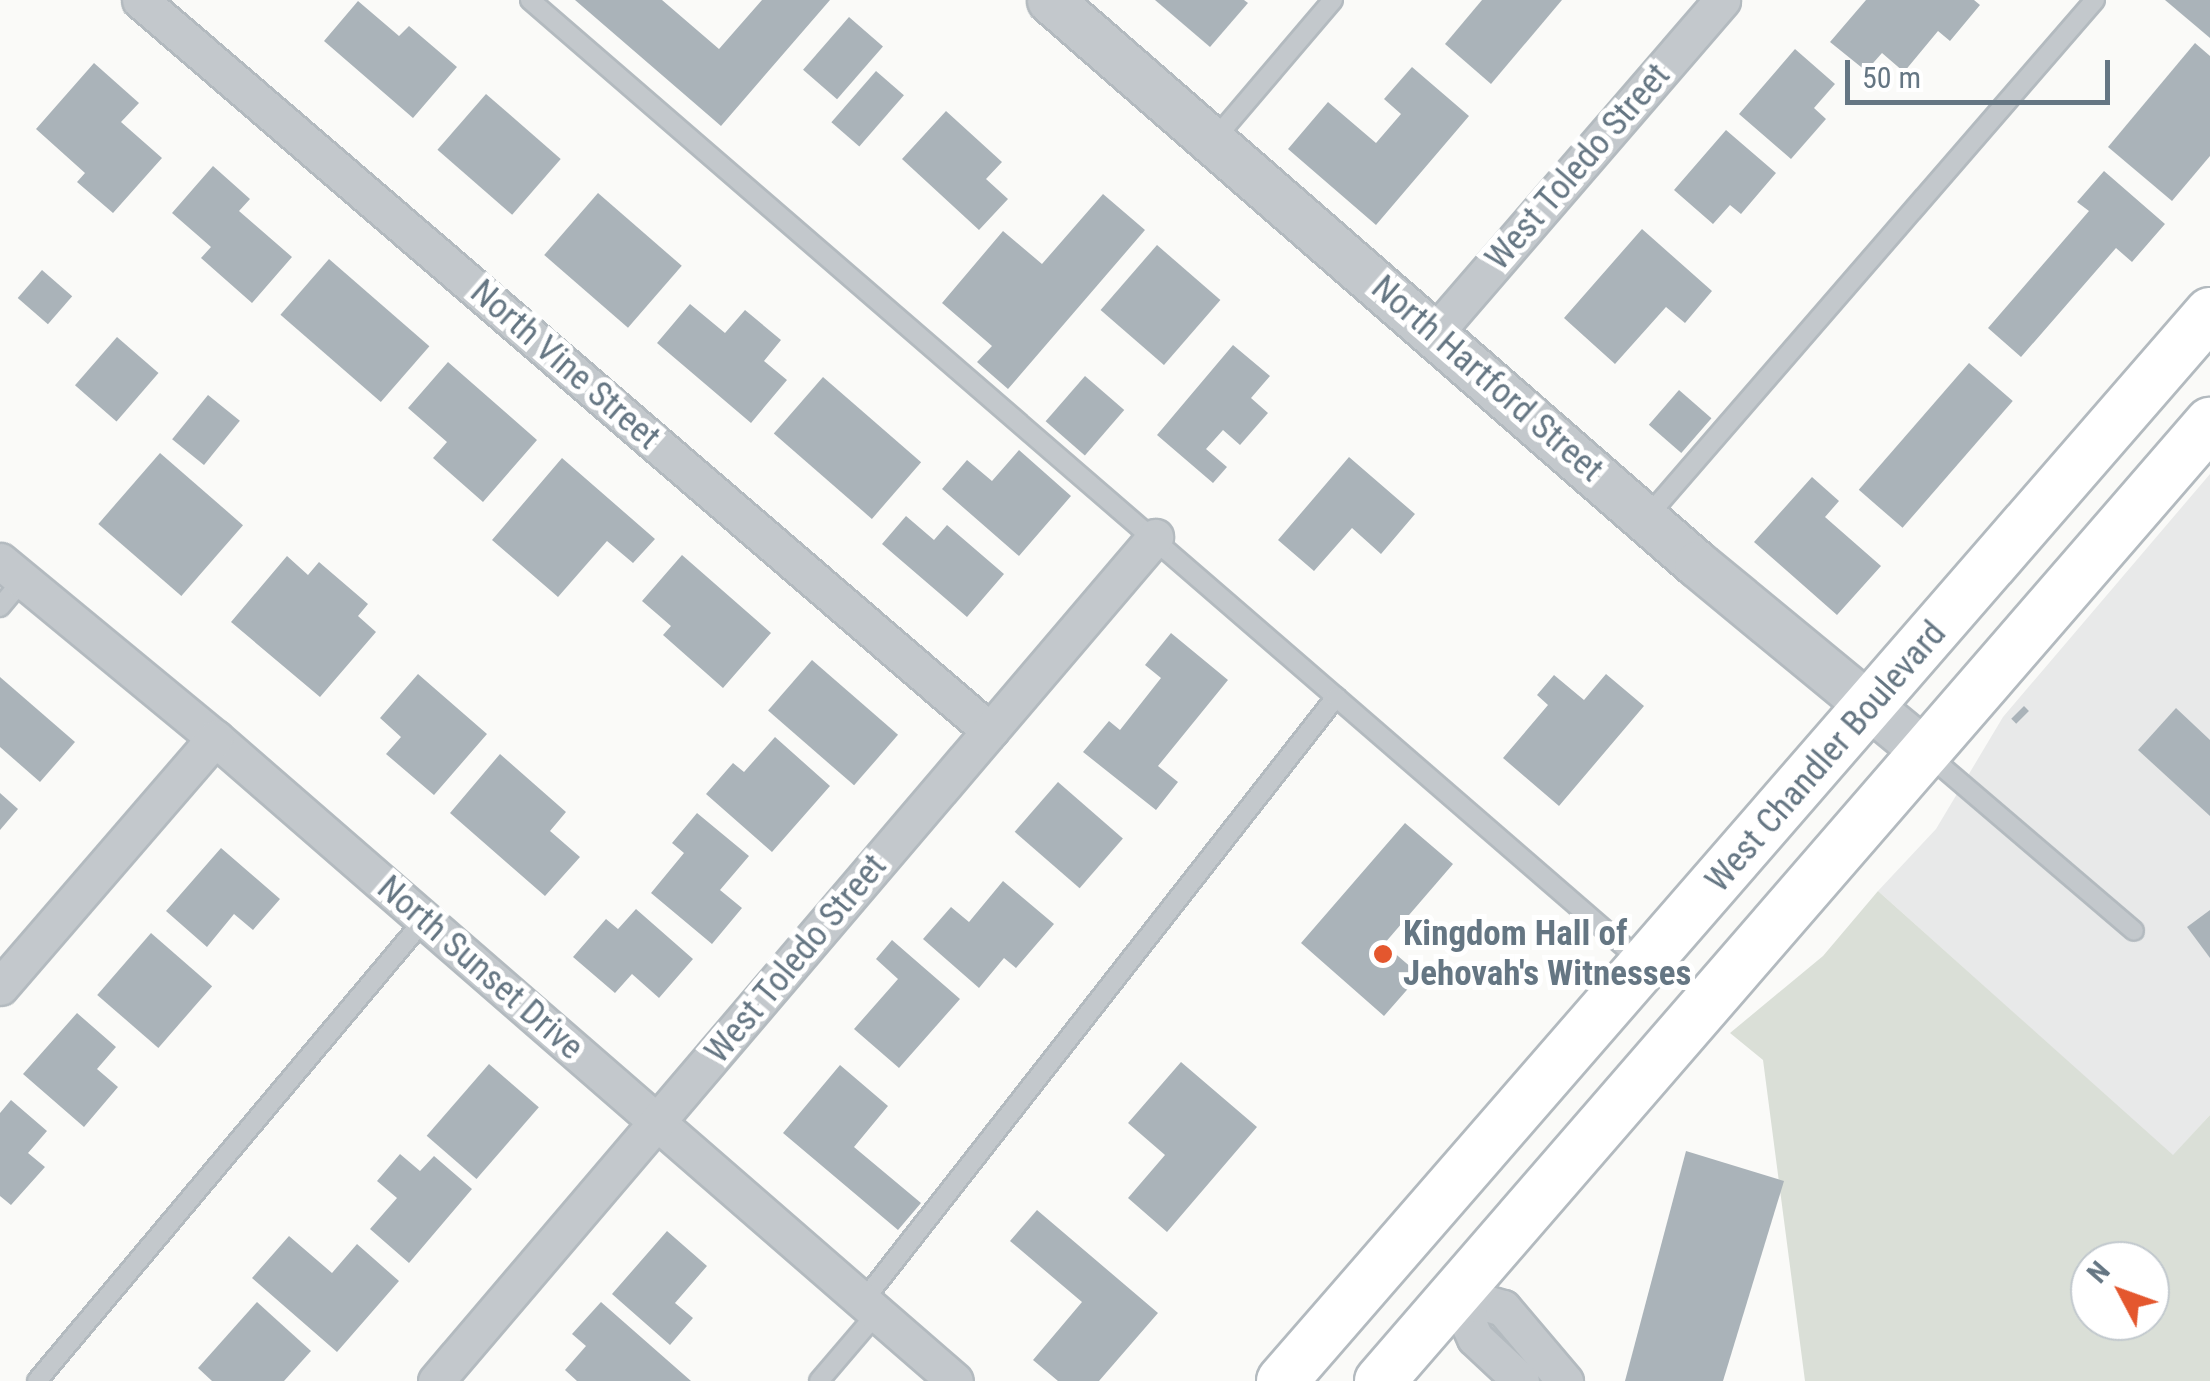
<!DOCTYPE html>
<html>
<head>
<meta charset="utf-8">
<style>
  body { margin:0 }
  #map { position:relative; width:2210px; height:1381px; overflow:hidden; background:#fafaf8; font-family:"Roboto Condensed",sans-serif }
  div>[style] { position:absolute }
  .built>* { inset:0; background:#e8e9e9 }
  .green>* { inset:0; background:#dadfd7 }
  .building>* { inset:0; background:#aab3b9; transform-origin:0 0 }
  .roads { filter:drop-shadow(2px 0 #b3babf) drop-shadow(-2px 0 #b3babf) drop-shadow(0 2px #b3babf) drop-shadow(0 -2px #b3babf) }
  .service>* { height:18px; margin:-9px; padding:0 9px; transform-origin:9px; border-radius:9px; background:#c3c8cc }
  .minor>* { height:35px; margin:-17.5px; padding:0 17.5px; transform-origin:17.5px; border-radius:17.5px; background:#c3c8cc }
  .tertiary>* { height:45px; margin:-22.5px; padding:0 22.5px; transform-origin:22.5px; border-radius:22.5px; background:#c3c8cc }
  .secondary>* { height:50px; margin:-25px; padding:0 25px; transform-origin:25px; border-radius:25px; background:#fff }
  .dots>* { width:28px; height:28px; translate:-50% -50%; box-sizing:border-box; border:5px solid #fff; border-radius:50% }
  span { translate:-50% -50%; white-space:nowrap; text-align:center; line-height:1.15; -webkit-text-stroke:10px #fff; paint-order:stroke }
  .street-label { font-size:35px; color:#657683 }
  .poi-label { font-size:35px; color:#657683; font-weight:700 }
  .left { translate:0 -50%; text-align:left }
  .north { position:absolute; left:2070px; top:1241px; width:100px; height:100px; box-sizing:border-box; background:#fff; border:2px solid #c1c8cd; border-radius:50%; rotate:311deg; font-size:28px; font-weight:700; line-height:40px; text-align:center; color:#657683 }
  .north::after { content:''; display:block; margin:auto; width:35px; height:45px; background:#e4572e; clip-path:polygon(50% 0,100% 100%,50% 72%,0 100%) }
  .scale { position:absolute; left:1845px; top:60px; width:265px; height:45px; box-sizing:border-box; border:5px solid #657683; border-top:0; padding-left:12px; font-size:30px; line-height:35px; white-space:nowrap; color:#657683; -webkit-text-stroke:8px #fff; paint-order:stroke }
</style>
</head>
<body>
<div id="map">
  <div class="built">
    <div style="clip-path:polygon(2210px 474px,2210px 1115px,2173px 1156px,1878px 891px,1936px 829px,2003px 717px)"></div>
  </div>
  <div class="green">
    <div style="clip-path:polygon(evenodd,1878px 891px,2173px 1155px,2210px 1115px,2210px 1381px,1805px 1381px,1763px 1060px,1730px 1033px,1823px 956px,1878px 891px,2090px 1261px,2150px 1261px,2150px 1321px,2090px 1321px,2090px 1261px)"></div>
  </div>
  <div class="building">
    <div style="clip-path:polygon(575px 0,662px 0,719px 49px,762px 0,830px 0,721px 126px)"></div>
    <div style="clip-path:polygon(1155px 0,1244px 0,1248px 3px,1210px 47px)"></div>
    <div style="clip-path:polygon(1482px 0,1562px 0,1491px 84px,1445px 44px)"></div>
    <div style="clip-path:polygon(1866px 0,1974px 0,1980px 5px,1950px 41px,1938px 31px,1904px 72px,1882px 53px,1866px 71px,1830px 42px)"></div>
    <div style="clip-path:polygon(2165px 0,2210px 0,2210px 38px)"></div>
    <div style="clip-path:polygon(358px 1px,399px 36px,409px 26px,457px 67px,413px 118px,324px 41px)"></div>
    <div style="left:849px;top:17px;width:45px;height:70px;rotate:41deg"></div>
    <div style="clip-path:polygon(2195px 43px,2210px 56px,2210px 156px,2172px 201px,2108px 147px)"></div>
    <div style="clip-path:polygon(1795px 49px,1835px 84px,1814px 108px,1826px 119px,1791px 159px,1739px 114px)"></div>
    <div style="clip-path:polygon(94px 63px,139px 103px,121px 122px,162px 158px,113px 213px,77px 182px,85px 173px,36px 129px)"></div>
    <div style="clip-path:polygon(1412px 67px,1469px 116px,1376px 225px,1288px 149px,1328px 102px,1376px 143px,1401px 114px,1384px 99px)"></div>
    <div style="left:876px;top:71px;width:37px;height:68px;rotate:41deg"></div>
    <div style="left:486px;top:94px;width:99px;height:74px;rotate:41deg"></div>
    <div style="clip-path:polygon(946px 111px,1002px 162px,986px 179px,1008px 199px,979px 230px,902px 159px)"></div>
    <div style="clip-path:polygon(1726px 130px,1776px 173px,1741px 214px,1730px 205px,1713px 224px,1674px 190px)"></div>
    <div style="clip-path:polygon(213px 166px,250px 199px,239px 211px,292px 257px,252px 303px,201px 258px,211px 247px,172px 213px)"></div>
    <div style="clip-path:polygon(2104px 171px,2165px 224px,2132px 262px,2116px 248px,2021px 357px,1988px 328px,2089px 211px,2077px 202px)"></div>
    <div style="left:598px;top:193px;width:111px;height:82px;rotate:41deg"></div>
    <div style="clip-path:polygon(1103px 194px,1145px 230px,1008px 389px,977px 362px,992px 346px,942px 303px,1003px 231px,1042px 264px)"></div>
    <div style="clip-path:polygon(1642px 229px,1712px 291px,1685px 323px,1666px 307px,1615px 364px,1564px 318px)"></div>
    <div style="left:1157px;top:245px;width:84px;height:86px;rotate:41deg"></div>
    <div style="left:329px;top:259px;width:133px;height:74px;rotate:41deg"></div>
    <div style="left:42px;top:270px;width:40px;height:37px;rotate:41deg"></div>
    <div style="clip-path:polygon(690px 304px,725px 333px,745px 310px,781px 340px,764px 361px,787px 380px,751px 423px,657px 343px)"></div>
    <div style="left:117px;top:337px;width:55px;height:64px;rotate:41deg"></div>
    <div style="clip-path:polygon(1233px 345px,1270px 376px,1251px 398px,1268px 413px,1240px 445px,1223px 430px,1206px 449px,1227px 467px,1213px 483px,1157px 435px)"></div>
    <div style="clip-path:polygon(448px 362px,537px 440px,483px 502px,433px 458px,447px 442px,408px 408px)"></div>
    <div style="left:1969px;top:363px;width:58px;height:168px;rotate:41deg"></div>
    <div style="left:1085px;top:376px;width:52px;height:60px;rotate:41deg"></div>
    <div style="left:823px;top:377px;width:130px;height:75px;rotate:41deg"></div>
    <div style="left:1679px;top:390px;width:43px;height:46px;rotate:41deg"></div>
    <div style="left:208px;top:395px;width:41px;height:57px;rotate:39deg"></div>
    <div style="clip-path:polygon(1019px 450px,1071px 496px,1019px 556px,942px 489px,967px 460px,992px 481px)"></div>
    <div style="left:160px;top:453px;width:110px;height:94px;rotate:41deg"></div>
    <div style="clip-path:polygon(1349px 457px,1415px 514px,1381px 554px,1352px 528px,1314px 571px,1278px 540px)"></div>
    <div style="clip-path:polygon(562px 458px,655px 539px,633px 563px,607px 541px,558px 597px,492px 540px)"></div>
    <div style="clip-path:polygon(1812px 477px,1839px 501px,1825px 517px,1881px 566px,1837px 615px,1754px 542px)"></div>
    <div style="clip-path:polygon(906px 516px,934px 540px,947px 525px,1004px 574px,967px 617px,882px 544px)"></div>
    <div style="clip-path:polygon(682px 555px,771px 633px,723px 688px,663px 635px,671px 626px,642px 601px)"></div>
    <div style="clip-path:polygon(287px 556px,308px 575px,319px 562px,368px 604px,358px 616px,376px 632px,320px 697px,231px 622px)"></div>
    <div style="clip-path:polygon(1171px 633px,1228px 680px,1158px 766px,1178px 782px,1156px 810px,1083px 752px,1109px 721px,1120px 730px,1161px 678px,1145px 665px)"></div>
    <div style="left:812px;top:660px;width:114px;height:67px;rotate:41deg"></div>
    <div style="clip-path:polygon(418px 674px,487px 734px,434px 795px,386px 754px,401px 737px,380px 718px)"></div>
    <div style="clip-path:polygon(1606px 674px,1644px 706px,1559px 806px,1503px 758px,1548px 705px,1537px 695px,1554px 675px,1584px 700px)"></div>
    <div style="clip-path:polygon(0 677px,75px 742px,40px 782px,0 747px)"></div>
    <div style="left:2024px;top:706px;width:7px;height:18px;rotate:45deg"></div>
    <div style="clip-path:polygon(2176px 708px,2210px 740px,2210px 816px,2138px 750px)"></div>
    <div style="clip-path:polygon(775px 737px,830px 786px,772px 852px,706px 794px,733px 763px,744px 772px)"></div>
    <div style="clip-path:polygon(500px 754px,566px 812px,550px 831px,580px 857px,545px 896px,450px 813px)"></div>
    <div style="left:1058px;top:782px;width:86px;height:66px;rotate:41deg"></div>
    <div style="clip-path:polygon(0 793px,18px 809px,0 830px)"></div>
    <div style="clip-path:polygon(697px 813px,749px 856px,720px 890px,742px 908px,712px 944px,651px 893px,684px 853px,672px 843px)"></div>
    <div style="clip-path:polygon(1405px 823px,1453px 864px,1384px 944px,1420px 975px,1384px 1016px,1301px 943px)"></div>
    <div style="clip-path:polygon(221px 848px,280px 899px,253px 930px,234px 914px,207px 947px,166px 911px)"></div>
    <div style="clip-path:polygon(1003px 881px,1054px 924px,1016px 968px,1004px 958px,979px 988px,923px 939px,951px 907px,969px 922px)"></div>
    <div style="clip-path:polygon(636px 909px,693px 959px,659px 998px,632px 974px,615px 993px,573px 957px,606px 919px,618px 929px)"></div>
    <div style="clip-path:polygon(2210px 910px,2210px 958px,2187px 927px)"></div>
    <div style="left:151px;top:933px;width:81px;height:82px;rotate:41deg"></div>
    <div style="clip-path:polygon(892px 940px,960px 999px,899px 1068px,854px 1029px,898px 979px,876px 959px)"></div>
    <div style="clip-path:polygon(77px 1013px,116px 1047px,97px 1069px,118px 1087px,84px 1127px,23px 1074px)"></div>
    <div style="clip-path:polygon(1181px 1062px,1257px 1127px,1167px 1232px,1128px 1198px,1165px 1155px,1128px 1123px)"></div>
    <div style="left:489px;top:1064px;width:66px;height:95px;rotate:41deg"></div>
    <div style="clip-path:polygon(840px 1065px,888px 1106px,854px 1147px,921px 1203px,898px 1230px,783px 1133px)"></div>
    <div style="clip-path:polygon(11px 1100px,47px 1131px,28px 1153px,45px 1167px,11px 1205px,0 1196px,0 1113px)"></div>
    <div style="clip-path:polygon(1686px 1151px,1784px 1181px,1723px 1381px,1625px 1381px)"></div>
    <div style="clip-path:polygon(400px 1154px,420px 1171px,434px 1156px,472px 1189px,409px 1263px,370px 1229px,397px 1198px,377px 1181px)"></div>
    <div style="clip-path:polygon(1037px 1210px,1158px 1313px,1099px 1381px,1058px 1381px,1033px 1360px,1082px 1302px,1010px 1241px)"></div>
    <div style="clip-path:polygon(667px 1231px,707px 1266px,675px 1303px,693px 1318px,670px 1345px,612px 1294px)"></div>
    <div style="clip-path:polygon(289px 1236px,332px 1273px,357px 1244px,399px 1281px,337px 1352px,252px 1278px)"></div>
    <div style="clip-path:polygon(257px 1302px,311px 1351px,284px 1381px,212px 1381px,198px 1368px)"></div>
    <div style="clip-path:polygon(601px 1302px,691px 1381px,577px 1381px,565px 1370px,586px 1346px,572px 1334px)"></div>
  </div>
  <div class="roads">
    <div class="service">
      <div style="left:530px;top:0;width:1066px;rotate:40.85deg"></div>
      <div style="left:1336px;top:697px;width:767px;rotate:128.06deg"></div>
      <div style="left:1213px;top:141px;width:185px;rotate:-49.6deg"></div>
      <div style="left:1647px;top:517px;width:684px;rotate:-49.09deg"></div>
      <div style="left:0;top:607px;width:35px;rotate:-50deg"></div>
      <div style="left:1336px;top:697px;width:405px;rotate:40.9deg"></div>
      <div style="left:1927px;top:754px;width:272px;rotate:40.5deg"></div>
      <div style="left:37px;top:1381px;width:602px;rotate:-49.99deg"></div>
      <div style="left:819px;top:1381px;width:89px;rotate:-49.5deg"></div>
    </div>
    <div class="minor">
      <div style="left:140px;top:0;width:1121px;rotate:40.7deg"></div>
      <div style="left:1434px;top:334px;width:441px;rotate:-49.2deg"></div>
      <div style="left:0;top:561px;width:278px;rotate:39.5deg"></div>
      <div style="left:215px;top:738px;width:980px;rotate:40.99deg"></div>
      <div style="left:0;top:987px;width:329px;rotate:-49.2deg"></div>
      <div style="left:1455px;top:1294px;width:50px;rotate:16.3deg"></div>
      <div style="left:1503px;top:1308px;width:96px;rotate:49.7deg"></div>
      <div style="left:1455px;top:1294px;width:48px;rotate:65.6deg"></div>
      <div style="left:1475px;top:1338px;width:63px;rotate:43.1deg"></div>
      <div style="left:436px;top:1381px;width:1109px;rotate:-49.57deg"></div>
    </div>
    <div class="tertiary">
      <div style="left:1050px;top:0;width:858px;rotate:41.08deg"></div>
      <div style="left:1697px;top:564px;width:297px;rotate:39.5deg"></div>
    </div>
    <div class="secondary">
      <div style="left:1282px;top:1381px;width:1415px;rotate:-49.01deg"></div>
      <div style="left:1380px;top:1381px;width:1268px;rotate:-49.09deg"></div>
    </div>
  </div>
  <div class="dots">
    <div style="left:1383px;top:954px;background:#e4572e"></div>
  </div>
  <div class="street-label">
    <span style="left:1578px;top:167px;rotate:-49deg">West Toledo Street</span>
    <span style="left:565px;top:365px;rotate:41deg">North Vine Street</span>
    <span style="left:1487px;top:379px;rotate:41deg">North Hartford Street</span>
    <span style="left:1826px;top:757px;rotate:-49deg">West Chandler Boulevard</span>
    <span style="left:796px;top:959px;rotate:-50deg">West Toledo Street</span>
    <span style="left:480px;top:968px;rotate:41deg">North Sunset Drive</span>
  </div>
  <div class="poi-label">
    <span class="left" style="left:1403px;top:954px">Kingdom Hall of<br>Jehovah's Witnesses</span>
  </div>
  <div class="north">N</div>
  <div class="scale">50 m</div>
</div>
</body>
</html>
